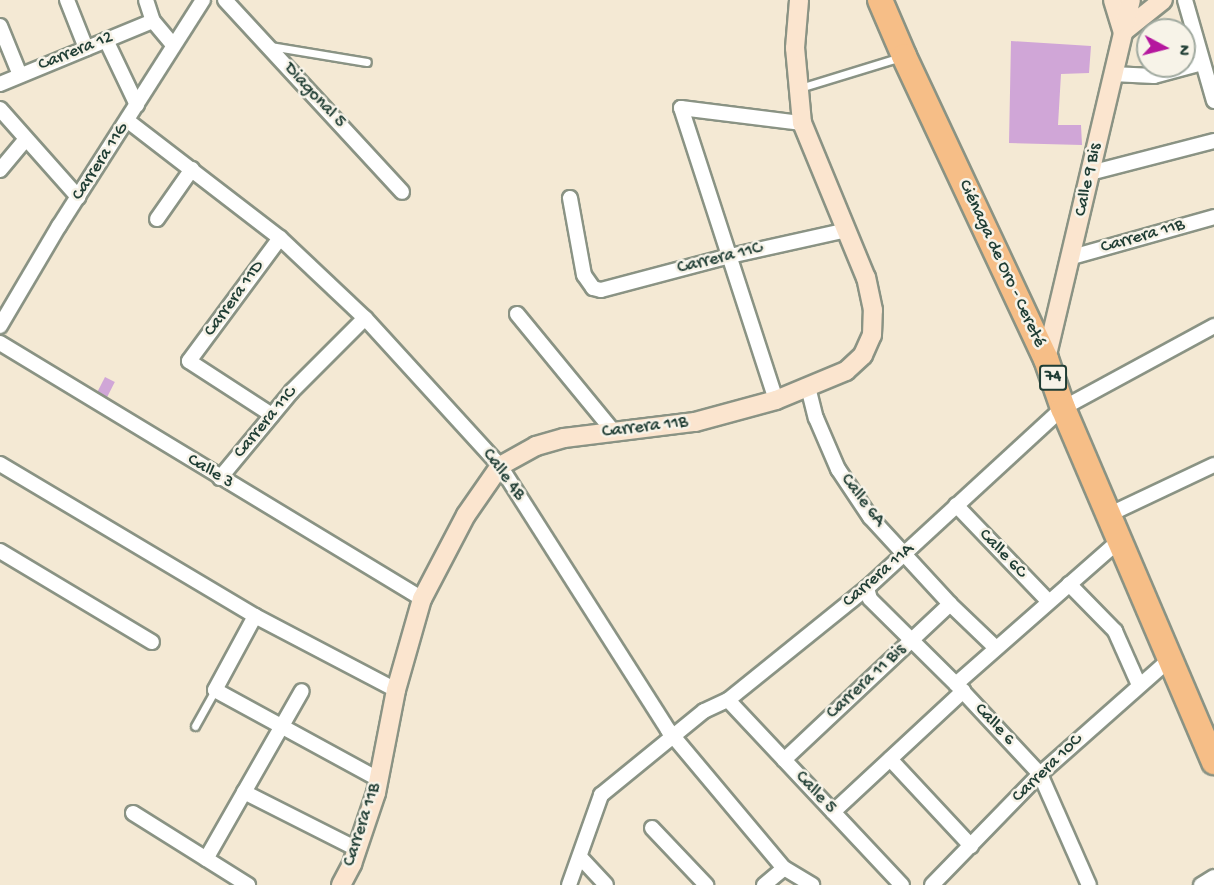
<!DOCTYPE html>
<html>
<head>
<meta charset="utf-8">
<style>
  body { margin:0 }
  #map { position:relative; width:1214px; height:885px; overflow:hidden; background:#f4e9d4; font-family:"Gochi Hand",sans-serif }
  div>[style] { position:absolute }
  .building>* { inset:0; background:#d0a6d7; transform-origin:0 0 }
  .roads { filter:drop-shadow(2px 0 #8a9384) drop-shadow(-2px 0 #8a9384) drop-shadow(0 2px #8a9384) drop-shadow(0 -2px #8a9384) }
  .lane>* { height:7px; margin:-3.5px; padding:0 3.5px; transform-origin:3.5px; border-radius:3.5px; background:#fff }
  .street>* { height:14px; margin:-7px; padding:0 7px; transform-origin:7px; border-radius:7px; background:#fff }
  .secondary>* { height:18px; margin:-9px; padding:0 9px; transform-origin:9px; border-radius:9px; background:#fbe5cf }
  .highway>* { height:24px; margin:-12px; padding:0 12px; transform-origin:12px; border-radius:12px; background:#f6be87 }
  span { translate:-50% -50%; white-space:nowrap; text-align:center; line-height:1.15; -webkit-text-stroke:5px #f7f3e8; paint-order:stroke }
  .shield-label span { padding:2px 4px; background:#f7f3e8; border:2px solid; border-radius:4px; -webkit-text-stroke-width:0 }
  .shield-label { font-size:16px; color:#1f3d34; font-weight:700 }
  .street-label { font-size:18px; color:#1f3d34 }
  .north { position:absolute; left:1136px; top:18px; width:60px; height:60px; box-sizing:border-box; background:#f7f3e8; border:2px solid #a1aaa0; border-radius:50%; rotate:97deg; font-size:16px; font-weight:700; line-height:24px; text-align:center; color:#1f3d34 }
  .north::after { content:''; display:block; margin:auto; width:21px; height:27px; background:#b5179e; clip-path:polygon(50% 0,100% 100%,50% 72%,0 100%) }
</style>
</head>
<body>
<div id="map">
  <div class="building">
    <div style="clip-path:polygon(1011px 41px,1091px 46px,1089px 73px,1061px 74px,1058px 125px,1081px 125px,1082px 145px,1009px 143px)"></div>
    <div style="left:105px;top:377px;width:11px;height:21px;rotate:27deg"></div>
  </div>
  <div class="roads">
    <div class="lane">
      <div style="left:270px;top:46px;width:98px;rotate:9.4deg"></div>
      <div style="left:800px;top:88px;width:106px;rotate:-17.1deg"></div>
      <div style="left:195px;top:726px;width:41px;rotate:-60.9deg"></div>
    </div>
    <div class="street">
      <div style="left:67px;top:0;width:52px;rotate:68.4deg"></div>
      <div style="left:146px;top:0;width:22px;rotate:72deg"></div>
      <div style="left:153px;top:21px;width:31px;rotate:50deg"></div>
      <div style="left:225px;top:0;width:261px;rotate:47.3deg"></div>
      <div style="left:1185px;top:0;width:105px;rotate:74deg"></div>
      <div style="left:0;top:26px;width:53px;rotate:67.8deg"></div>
      <div style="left:106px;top:40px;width:72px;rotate:64.5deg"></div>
      <div style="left:1112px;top:74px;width:42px;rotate:2.7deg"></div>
      <div style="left:1154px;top:76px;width:50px;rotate:-15.2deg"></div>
      <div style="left:0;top:84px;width:165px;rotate:-22.4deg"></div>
      <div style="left:0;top:109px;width:118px;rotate:48.4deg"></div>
      <div style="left:128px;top:121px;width:192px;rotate:37.6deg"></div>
      <div style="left:280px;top:238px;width:117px;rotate:43.3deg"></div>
      <div style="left:365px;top:318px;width:200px;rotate:47.6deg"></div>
      <div style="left:500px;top:466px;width:313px;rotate:57.5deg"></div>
      <div style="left:668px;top:730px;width:180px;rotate:50deg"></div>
      <div style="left:784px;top:868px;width:33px;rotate:31deg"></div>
      <div style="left:0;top:170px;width:40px;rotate:-50deg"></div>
      <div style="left:1090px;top:173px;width:128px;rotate:-14.5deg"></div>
      <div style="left:570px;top:198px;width:78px;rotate:79.7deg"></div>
      <div style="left:584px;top:275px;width:16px;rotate:55deg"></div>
      <div style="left:593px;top:288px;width:8px;rotate:14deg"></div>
      <div style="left:601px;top:290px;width:133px;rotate:-14.8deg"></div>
      <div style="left:730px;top:256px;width:120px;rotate:-12.5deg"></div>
      <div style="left:157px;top:219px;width:61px;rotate:-55deg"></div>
      <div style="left:1072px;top:257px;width:148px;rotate:-15.7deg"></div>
      <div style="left:517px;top:314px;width:153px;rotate:50.6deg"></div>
      <div style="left:0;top:326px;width:116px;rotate:-59.5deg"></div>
      <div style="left:59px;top:226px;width:268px;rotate:-57.5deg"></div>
      <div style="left:0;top:343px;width:494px;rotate:31.2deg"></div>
      <div style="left:808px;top:387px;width:32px;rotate:76deg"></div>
      <div style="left:816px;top:418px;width:56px;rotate:66.7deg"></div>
      <div style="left:838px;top:469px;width:58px;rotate:56.3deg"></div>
      <div style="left:870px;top:517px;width:118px;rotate:47.4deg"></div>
      <div style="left:950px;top:604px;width:62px;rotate:43.7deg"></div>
      <div style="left:776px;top:400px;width:307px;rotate:-108deg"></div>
      <div style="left:681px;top:108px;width:122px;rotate:7.1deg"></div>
      <div style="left:272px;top:415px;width:99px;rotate:-147deg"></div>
      <div style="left:189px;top:361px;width:153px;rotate:-53.5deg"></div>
      <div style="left:0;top:464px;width:297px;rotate:30.8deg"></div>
      <div style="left:255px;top:616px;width:159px;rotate:27.7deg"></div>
      <div style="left:220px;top:478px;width:113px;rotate:-50.4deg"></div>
      <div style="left:292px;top:391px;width:103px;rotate:-45deg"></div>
      <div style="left:956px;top:505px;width:134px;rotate:46.2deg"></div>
      <div style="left:1108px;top:515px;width:117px;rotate:-25.3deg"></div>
      <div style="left:0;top:551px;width:177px;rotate:30.9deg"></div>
      <div style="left:1069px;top:584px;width:66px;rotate:45.6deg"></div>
      <div style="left:1115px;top:631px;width:59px;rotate:66deg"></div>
      <div style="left:867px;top:588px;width:11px;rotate:75deg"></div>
      <div style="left:870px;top:599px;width:121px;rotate:44.7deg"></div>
      <div style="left:956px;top:684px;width:123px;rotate:47deg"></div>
      <div style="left:1040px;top:774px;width:121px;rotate:66.2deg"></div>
      <div style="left:255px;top:616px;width:84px;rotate:118.4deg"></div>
      <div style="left:215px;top:690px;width:186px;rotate:28.6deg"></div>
      <div style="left:956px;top:684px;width:217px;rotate:-41.3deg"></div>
      <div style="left:728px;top:700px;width:254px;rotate:46.8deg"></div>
      <div style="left:890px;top:759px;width:119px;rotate:47deg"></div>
      <div style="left:784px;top:760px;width:228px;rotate:-43.2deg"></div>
      <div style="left:244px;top:792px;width:127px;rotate:26.8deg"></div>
      <div style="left:833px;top:812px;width:178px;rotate:-42.9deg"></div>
      <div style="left:133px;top:813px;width:136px;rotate:32.1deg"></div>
      <div style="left:652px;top:828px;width:79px;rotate:46.5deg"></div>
      <div style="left:580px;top:857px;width:38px;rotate:47deg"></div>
      <div style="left:206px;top:859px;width:193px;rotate:-60.3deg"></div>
      <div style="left:569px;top:885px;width:96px;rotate:-70.4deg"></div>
      <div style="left:601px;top:795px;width:133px;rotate:-39.2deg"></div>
      <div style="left:704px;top:711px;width:26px;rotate:-25deg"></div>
      <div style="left:728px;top:700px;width:179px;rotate:-38.9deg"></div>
      <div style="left:867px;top:588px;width:266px;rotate:-42.6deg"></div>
      <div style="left:1063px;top:408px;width:172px;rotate:-28.5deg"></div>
      <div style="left:764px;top:885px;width:26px;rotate:-40deg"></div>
      <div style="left:932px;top:885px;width:155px;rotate:-45.8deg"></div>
      <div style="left:1040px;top:774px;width:172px;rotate:-41.5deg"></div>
      <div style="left:1201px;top:885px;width:15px;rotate:-32deg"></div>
    </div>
    <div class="secondary">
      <div style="left:1113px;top:0;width:34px;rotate:73deg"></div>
      <div style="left:1123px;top:32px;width:51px;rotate:-38.7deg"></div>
      <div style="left:1046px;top:359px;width:369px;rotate:-76.7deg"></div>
      <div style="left:341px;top:885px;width:24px;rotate:-62deg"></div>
      <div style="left:352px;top:864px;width:75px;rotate:-71.3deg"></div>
      <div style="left:376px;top:793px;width:105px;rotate:-79deg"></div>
      <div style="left:396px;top:690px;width:95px;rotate:-74.1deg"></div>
      <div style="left:422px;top:599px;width:95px;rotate:-62.4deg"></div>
      <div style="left:466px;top:515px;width:60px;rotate:-55.2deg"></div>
      <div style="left:500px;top:466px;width:41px;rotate:-29.1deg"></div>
      <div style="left:536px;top:446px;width:29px;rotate:-16deg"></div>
      <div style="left:564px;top:438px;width:132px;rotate:-7deg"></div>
      <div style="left:695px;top:422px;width:84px;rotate:-15.2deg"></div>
      <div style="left:776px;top:400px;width:76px;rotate:-22.5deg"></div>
      <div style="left:846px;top:371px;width:23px;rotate:-43deg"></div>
      <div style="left:863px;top:355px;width:22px;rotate:-66deg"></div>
      <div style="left:872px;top:335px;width:25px;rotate:-88deg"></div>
      <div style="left:873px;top:310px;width:33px;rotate:-102deg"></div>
      <div style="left:866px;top:278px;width:168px;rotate:-112.4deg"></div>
      <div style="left:802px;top:123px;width:75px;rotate:-95.3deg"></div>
      <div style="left:795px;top:48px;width:48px;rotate:-85.2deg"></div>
    </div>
    <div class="highway">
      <div style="left:880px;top:0;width:61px;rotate:66.8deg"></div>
      <div style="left:904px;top:56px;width:335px;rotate:64.9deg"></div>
      <div style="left:1046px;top:359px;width:52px;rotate:70.9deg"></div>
      <div style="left:1063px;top:408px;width:385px;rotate:66.9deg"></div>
    </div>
  </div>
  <div class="shield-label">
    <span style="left:1053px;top:378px">74</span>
  </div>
  <div class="street-label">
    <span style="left:76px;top:52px;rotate:-22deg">Carrera 12</span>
    <span style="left:314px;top:96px;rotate:47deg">Diagonal 5</span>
    <span style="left:101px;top:162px;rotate:-57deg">Carrera 11G</span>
    <span style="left:1089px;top:180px;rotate:-78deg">Calle 9 Bis</span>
    <span style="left:1143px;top:237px;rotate:-16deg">Carrera 11B</span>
    <span style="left:720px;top:259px;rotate:-14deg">Carrera 11C</span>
    <span style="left:1001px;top:264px;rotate:65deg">Ciénaga de Oro - Cereté</span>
    <span style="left:235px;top:299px;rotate:-54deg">Carrera 11D</span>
    <span style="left:266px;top:423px;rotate:-50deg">Carrera 11C</span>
    <span style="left:645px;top:428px;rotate:-7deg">Carrera 11B</span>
    <span style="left:210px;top:472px;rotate:31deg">Calle 3</span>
    <span style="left:503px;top:475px;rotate:53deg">Calle 4B</span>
    <span style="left:862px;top:501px;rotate:53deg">Calle 6A</span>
    <span style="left:1002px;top:554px;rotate:46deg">Calle 6C</span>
    <span style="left:879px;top:576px;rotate:-41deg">Carrera 11A</span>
    <span style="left:867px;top:682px;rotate:-43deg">Carrera 11 Bis</span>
    <span style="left:994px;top:725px;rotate:47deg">Calle 6</span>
    <span style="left:1048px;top:769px;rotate:-44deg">Carrera 10C</span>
    <span style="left:815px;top:793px;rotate:47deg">Calle 5</span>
    <span style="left:363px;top:825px;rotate:-72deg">Carrera 11B</span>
  </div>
  <div class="north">N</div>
</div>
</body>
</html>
